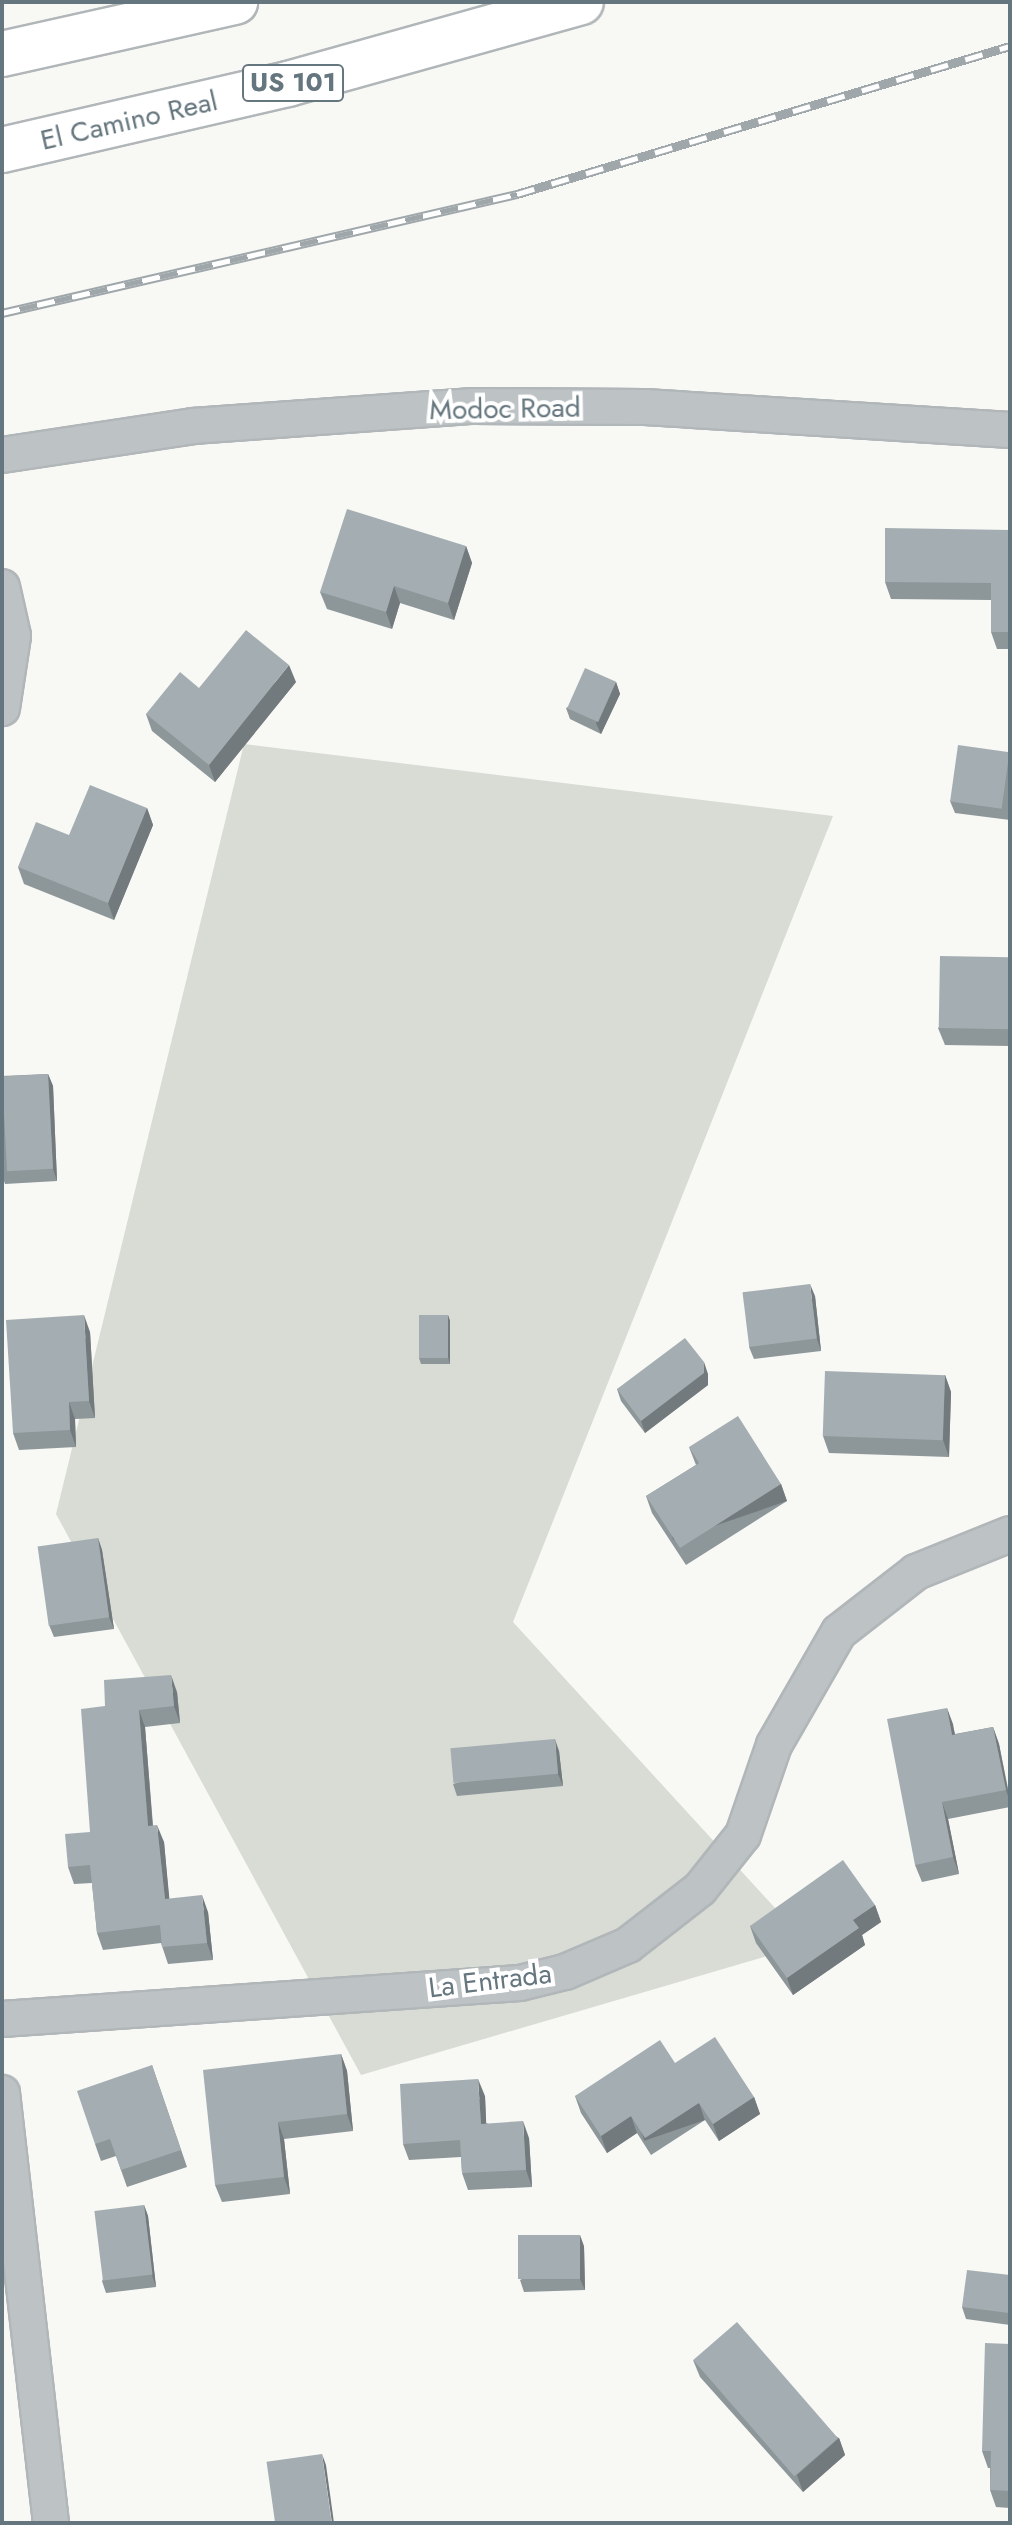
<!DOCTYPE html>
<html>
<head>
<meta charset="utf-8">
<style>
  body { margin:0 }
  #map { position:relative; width:1012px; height:2525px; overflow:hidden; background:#f8f8f5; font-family:Jost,sans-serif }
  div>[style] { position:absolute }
  .green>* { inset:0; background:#d8dcd5 }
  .roads { filter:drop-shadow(2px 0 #b1b6b9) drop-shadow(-2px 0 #b1b6b9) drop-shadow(0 2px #b1b6b9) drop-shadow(0 -2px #b1b6b9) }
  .minor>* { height:34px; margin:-17px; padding:0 17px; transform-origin:17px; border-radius:17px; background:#bdc2c5 }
  .highway>* { height:44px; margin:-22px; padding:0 22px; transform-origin:22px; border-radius:22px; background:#fff }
  .rail>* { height:9px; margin-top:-4.5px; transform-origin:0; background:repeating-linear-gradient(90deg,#fff 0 18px,#9fa7ab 0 36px); box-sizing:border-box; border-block:2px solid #9fa7ab }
  .wall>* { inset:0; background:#8d9699 }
  .shaded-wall>* { inset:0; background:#737a7d; transform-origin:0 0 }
  .building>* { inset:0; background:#a4aeb2; transform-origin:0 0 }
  span { translate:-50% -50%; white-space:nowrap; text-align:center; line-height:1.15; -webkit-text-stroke:8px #fff; paint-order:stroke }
  .shield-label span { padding:2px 6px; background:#fff; border:2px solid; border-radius:6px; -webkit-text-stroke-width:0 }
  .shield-label { font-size:26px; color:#65767e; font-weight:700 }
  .street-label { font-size:28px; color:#65767e }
  .frame { position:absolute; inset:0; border:4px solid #65767e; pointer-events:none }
</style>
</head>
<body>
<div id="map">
  <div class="green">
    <div style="clip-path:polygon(244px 744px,833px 816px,513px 1622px,808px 1944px,361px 2075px,56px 1514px)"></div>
  </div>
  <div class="roads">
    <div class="minor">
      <div style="left:2px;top:455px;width:193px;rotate:-8.6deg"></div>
      <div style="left:193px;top:426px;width:281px;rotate:-4.1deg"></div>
      <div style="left:473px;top:406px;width:172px;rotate:0.3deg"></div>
      <div style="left:645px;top:407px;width:366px;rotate:3.6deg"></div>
      <div style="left:2px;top:587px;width:50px;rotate:77.3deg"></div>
      <div style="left:13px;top:636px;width:73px;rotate:98.7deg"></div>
      <div style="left:2px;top:2019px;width:519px;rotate:-3.98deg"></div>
      <div style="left:520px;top:1983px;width:46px;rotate:-13.7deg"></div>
      <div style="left:565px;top:1972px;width:69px;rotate:-23.2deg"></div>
      <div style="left:628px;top:1945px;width:91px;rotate:-37.9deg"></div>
      <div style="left:700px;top:1889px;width:69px;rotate:-51.5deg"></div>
      <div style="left:743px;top:1835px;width:95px;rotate:-71deg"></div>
      <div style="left:774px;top:1745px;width:130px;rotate:-60.1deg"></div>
      <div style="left:839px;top:1632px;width:98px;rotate:-37.9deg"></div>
      <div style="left:916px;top:1572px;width:101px;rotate:-22deg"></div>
      <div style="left:2px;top:2093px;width:433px;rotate:83.5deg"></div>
    </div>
    <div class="highway">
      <div style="left:2px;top:54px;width:239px;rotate:-12.6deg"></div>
      <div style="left:2px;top:150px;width:294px;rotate:-13deg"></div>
      <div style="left:288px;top:84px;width:304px;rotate:-15.6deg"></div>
    </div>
  </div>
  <div class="rail">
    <div style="left:2px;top:313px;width:529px;rotate:-13.01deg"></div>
    <div style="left:517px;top:194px;width:515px;rotate:-16.71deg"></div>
  </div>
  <div class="wall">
    <div style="clip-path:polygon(1010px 530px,1010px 649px,997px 649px,991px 632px,991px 600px,891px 599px,885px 582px)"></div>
    <div style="clip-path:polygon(466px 546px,472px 563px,454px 620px,400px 603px,392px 629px,327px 609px,320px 592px)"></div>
    <div style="clip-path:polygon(296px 682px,215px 782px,152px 731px,146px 714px,199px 688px)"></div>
    <div style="clip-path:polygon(616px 682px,620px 694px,601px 734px,570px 719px,566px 708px)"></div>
    <div style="clip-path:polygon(1010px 752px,1010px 820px,955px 813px,950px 801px)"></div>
    <div style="clip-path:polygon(147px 808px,153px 825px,114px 920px,24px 884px,18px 867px)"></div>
    <div style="clip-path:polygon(1010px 957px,1010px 1046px,945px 1045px,938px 1028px)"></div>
    <div style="clip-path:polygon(48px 1074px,53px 1086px,57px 1181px,5px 1184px,2px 1175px,2px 1076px)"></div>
    <div style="clip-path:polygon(815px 1296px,821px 1351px,754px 1359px,749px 1347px)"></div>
    <div style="clip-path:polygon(448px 1315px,450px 1321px,450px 1364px,421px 1364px,419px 1358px)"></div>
    <div style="clip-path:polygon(90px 1332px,95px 1418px,75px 1419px,76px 1447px,19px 1450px,13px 1433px)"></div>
    <div style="clip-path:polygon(708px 1374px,708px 1385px,645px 1433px,621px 1401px,617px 1389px)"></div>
    <div style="clip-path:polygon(945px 1375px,951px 1392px,949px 1457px,829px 1453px,823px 1436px)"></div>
    <div style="clip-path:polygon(689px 1447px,781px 1484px,787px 1501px,686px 1565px,652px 1513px,646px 1496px,696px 1465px)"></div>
    <div style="clip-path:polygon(98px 1538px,102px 1550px,114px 1629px,54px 1637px,49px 1625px)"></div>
    <div style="clip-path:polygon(177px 1692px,180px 1723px,145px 1727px,153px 1825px,164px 1842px,169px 1899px,208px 1912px,213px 1960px,168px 1964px,161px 1943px,103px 1950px,97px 1933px,92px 1883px,74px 1884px,68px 1867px,90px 1832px,105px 1706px)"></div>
    <div style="clip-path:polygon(947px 1708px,955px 1734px,993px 1727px,999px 1744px,1010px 1798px,1010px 1807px,948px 1819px,959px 1874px,922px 1882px,915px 1865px)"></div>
    <div style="clip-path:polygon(559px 1751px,563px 1786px,457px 1796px,453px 1784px)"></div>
    <div style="clip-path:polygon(875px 1905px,881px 1922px,862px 1935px,865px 1945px,793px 1995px,756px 1943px,750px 1926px)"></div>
    <div style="clip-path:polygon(341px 2054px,347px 2071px,353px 2131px,284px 2139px,290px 2194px,222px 2202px,215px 2185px)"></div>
    <div style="clip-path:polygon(675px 2063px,754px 2097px,760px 2114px,719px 2141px,705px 2120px,651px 2155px,637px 2133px,607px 2153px,581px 2113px,575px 2096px)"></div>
    <div style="clip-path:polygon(152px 2065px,187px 2167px,127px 2187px,116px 2156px,101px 2161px,95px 2144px)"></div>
    <div style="clip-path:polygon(485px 2096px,486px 2123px,529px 2138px,532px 2187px,468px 2190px,462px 2173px,461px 2157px,409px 2160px,403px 2144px)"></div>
    <div style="clip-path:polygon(144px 2205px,148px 2216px,156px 2287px,106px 2293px,102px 2281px)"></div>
    <div style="clip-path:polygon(584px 2246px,585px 2290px,524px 2292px,520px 2280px)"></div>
    <div style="clip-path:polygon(1010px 2275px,1010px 2325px,966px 2319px,962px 2307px)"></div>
    <div style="clip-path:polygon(1010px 2344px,1010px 2508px,996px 2507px,990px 2490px,990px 2468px,988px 2468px,982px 2451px)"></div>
    <div style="clip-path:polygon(693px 2360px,839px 2438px,845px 2455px,803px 2492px,700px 2377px)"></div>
  </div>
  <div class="shaded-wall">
    <div style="clip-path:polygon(466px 546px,472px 563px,454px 620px,448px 603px)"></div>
    <div style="clip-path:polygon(394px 586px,400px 603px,392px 629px,386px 612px)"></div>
    <div style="clip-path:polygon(289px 665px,296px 682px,215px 782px,209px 765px)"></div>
    <div style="clip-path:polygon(616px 682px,620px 694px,601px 734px,596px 723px)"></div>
    <div style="clip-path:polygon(147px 808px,153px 825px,114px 920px,108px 903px)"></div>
    <div style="clip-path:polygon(48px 1074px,53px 1086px,57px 1181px,53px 1169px)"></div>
    <div style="clip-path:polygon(810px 1284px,815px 1296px,821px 1351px,817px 1339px)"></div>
    <div style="clip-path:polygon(84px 1315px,90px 1332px,95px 1418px,89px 1401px)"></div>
    <div style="clip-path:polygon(448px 1315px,450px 1321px,450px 1364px,448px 1357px)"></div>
    <div style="clip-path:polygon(704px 1362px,708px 1374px,708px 1385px,645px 1433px,641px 1421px)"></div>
    <div style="clip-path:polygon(945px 1375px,951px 1392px,949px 1457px,943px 1440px)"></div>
    <div style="clip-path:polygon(69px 1402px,75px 1419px,76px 1447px,70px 1430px)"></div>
    <div style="left:781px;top:1484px;width:18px;height:120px;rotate:71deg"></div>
    <div style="clip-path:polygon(98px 1538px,102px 1550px,114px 1629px,109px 1617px)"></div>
    <div style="clip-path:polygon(171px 1675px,177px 1692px,180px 1723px,174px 1706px)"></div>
    <div style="clip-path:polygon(947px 1708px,953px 1724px,958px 1752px,952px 1735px)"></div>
    <div style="clip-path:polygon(139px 1710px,145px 1727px,154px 1843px,148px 1826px)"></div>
    <div style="clip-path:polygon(993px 1727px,999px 1744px,1010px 1802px,1006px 1790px)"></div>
    <div style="clip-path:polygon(555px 1739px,559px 1751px,563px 1786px,558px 1774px)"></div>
    <div style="clip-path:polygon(942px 1802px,948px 1819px,959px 1874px,953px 1857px)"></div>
    <div style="clip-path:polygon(157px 1825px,164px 1842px,171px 1916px,165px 1899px)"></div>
    <div style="clip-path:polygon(202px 1895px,208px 1912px,213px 1960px,207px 1943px)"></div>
    <div style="clip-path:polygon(875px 1905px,881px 1922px,862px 1935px,865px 1945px,793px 1995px,787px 1978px,853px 1920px)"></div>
    <div style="clip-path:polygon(341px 2054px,347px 2071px,353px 2131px,347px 2114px)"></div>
    <div style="clip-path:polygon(478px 2079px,485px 2096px,487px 2141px,481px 2124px)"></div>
    <div style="clip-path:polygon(754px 2097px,760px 2114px,719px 2141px,713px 2124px)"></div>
    <div style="left:699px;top:2103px;width:18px;height:64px;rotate:71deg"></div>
    <div style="clip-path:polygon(631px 2116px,637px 2133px,607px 2153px,601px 2136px)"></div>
    <div style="clip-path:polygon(523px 2121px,529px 2138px,532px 2187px,526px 2170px)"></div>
    <div style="clip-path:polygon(278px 2122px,284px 2139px,290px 2194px,284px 2177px)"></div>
    <div style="clip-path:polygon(144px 2205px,148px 2216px,156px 2287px,152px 2275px)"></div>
    <div style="clip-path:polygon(580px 2235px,584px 2246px,585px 2290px,580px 2279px)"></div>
    <div style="clip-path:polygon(839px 2438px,845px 2455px,803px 2492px,797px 2475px)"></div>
    <div style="clip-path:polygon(322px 2454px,326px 2465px,334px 2523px,332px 2523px)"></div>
  </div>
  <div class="building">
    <div style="clip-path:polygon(347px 509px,466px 546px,448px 603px,394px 586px,386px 612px,320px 592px)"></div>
    <div style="clip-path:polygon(885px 528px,1010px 530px,1010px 632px,991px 632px,991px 583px,885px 582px)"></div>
    <div style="clip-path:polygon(246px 630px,289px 665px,209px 765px,146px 714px,180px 672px,199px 688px)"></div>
    <div style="left:585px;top:668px;width:34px;height:44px;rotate:24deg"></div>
    <div style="left:958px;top:745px;width:52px;height:57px;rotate:8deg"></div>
    <div style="clip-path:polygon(90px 785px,147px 808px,108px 903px,18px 867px,36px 822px,69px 835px)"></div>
    <div style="left:940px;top:956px;width:70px;height:72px;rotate:1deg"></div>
    <div style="left:48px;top:1074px;width:95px;height:46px;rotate:87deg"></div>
    <div style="left:810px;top:1284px;width:55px;height:68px;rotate:83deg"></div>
    <div style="clip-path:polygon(84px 1315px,89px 1401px,69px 1402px,70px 1430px,13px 1433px,6px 1320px)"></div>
    <div style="left:419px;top:1315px;width:29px;height:43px"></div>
    <div style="clip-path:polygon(685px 1338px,704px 1362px,704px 1373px,641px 1421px,617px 1389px)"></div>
    <div style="left:825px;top:1371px;width:120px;height:65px;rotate:2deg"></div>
    <div style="clip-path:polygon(738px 1416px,781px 1484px,680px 1548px,646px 1496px,699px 1463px,689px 1447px)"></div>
    <div style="left:98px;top:1538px;width:80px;height:61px;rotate:82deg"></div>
    <div style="clip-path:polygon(171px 1675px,174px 1706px,139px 1710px,148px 1826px,157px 1825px,165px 1899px,202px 1895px,207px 1943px,162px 1947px,160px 1925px,97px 1933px,90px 1865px,68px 1867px,65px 1834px,90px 1832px,81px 1709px,105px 1706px,104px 1680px)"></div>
    <div style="clip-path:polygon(947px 1708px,952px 1735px,993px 1727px,1006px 1790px,942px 1802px,953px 1857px,915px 1865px,887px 1719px)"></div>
    <div style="left:555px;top:1739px;width:35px;height:105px;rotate:85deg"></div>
    <div style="clip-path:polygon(843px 1860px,875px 1905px,853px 1920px,859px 1928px,787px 1978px,750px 1926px)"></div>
    <div style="clip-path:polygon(715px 2037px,754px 2097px,713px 2124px,699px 2103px,645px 2138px,631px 2116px,601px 2136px,575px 2096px,660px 2040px,675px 2063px)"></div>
    <div style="clip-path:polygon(341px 2054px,347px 2114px,278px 2122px,284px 2177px,215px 2185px,203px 2070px)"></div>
    <div style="clip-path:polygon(152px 2065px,181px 2150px,121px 2170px,110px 2139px,95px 2144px,77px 2091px)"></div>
    <div style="clip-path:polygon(478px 2079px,481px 2124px,523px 2121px,526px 2170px,462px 2173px,460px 2140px,403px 2144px,400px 2084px)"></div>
    <div style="left:144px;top:2205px;width:70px;height:50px;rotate:83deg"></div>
    <div style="left:580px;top:2235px;width:44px;height:62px;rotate:90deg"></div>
    <div style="clip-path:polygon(967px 2270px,1010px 2275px,1010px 2303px,1009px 2313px,962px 2307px)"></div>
    <div style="left:737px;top:2322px;width:154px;height:58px;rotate:49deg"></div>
    <div style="clip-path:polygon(985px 2343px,1010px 2344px,1010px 2491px,990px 2490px,991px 2451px,982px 2451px)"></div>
    <div style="left:322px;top:2454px;width:70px;height:56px;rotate:82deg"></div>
  </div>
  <div class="shield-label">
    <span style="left:293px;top:83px">US 101</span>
  </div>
  <div class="street-label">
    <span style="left:129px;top:121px;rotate:-13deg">El Camino Real</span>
    <span style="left:505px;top:409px;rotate:-1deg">Modoc Road</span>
    <span style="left:490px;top:1981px;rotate:-7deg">La Entrada</span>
  </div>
  <div class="frame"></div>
</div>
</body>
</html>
